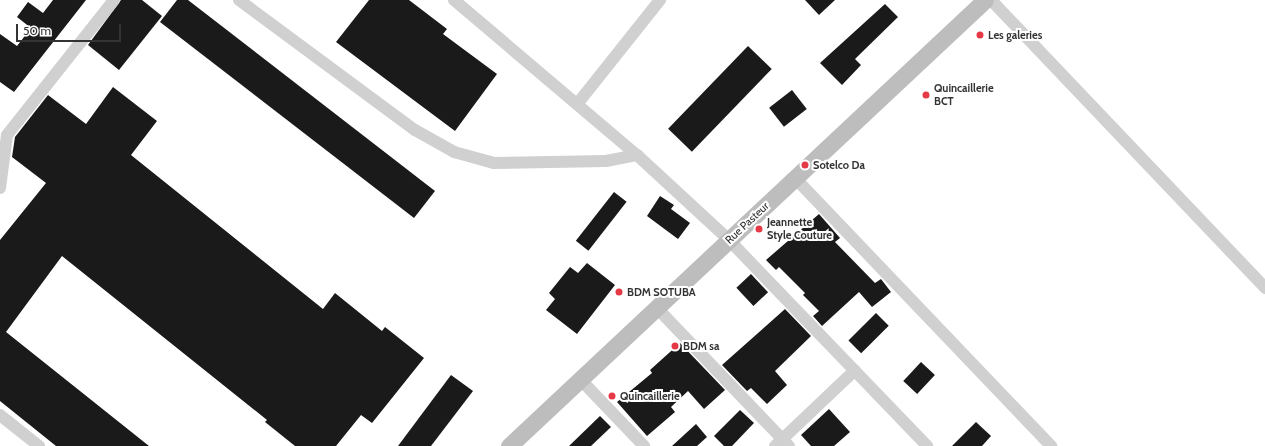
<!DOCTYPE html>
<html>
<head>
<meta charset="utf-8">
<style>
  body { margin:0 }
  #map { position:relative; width:1265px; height:446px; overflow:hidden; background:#fff; font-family:Cabin,sans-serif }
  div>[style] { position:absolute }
  .building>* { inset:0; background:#1a1a1a; transform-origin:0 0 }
  .minor>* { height:12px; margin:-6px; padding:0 6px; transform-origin:6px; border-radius:6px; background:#d0d0d0 }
  .secondary>* { height:17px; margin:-8.5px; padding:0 8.5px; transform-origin:8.5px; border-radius:8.5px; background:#bdbdbd }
  .dots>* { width:11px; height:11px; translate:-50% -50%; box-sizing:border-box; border:2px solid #fff; border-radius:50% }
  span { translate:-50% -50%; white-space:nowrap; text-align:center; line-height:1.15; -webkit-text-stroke:4px #fff; paint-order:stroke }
  .poi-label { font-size:11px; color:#333; font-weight:700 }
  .left { translate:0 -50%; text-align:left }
  .street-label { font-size:11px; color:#333 }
  .scale { position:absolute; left:16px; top:24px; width:105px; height:18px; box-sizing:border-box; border:2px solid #333; border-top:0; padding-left:5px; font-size:12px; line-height:14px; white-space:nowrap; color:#333; -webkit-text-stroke:3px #fff; paint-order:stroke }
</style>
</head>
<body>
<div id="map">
  <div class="building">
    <div style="clip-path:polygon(53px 0,86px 0,14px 92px,0 82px,0 34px,17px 46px,31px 28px,17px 17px,28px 2px,43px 13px)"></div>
    <div style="clip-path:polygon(121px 0,142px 0,162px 16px,119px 70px,88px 45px)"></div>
    <div style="clip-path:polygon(177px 0,188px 0,435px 191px,414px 218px,160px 22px)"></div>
    <div style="clip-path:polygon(369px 0,409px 0,447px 29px,443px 34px,497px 74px,455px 131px,336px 42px)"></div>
    <div style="clip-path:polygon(805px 0,835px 0,819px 15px)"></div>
    <div style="clip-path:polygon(885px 4px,898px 17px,855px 59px,861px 65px,842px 85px,820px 63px)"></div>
    <div style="left:748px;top:46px;width:33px;height:115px;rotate:44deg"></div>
    <div style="clip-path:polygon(113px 87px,157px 121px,131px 155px,323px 309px,335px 293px,382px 331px,385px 327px,424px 358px,372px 423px,361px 415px,336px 446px,295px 446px,265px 422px,267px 420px,62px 256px,6px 332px,149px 446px,56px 446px,0 401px,0 240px,46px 183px,12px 157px,15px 137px,48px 95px,86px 124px)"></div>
    <div style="left:792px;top:90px;width:24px;height:29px;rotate:52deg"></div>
    <div style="left:614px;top:192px;width:16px;height:62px;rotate:38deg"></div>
    <div style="clip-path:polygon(660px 196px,674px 205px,671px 209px,690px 223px,678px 239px,647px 216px)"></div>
    <div style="clip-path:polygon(819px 214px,840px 238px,835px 242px,875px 283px,881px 279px,891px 292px,872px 307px,859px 292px,822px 326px,813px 316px,819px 311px,803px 295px,805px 293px,779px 267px,776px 270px,766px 260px)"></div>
    <div style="clip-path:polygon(587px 263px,615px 285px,577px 334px,546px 310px,555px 299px,549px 293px,570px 267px,578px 273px)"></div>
    <div style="left:751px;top:274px;width:25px;height:20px;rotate:47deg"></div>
    <div style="clip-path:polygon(785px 309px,811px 336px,775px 371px,787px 385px,767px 404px,751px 388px,747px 391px,722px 365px)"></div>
    <div style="left:876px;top:313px;width:18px;height:39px;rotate:45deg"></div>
    <div style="clip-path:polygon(680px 343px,725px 390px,704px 409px,688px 391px,671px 407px,675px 412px,647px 436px,617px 402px,652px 373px,650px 370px)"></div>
    <div style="left:921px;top:362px;width:19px;height:26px;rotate:43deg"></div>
    <div style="clip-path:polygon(451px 375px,473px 391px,431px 446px,398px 446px)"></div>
    <div style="clip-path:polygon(829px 409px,850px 432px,834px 446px,811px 446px,801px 435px)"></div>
    <div style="clip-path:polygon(740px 410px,754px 423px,732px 446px,724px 446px,714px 436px)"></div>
    <div style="clip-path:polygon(600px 416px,611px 427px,591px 446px,569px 446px)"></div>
    <div style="clip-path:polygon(976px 422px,991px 436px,982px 446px,952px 446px)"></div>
    <div style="clip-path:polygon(696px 424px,707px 437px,697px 446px,672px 446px)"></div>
  </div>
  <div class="minor">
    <div style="left:239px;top:0;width:219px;rotate:36.5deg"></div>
    <div style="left:415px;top:130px;width:45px;rotate:29.4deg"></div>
    <div style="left:454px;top:152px;width:41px;rotate:15.4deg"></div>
    <div style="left:494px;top:163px;width:112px;rotate:-1deg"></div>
    <div style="left:606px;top:161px;width:32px;rotate:-11deg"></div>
    <div style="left:454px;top:0;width:240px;rotate:40.3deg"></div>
    <div style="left:637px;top:155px;width:125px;rotate:42.7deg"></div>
    <div style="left:729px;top:240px;width:286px;rotate:46.1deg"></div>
    <div style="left:991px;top:0;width:398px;rotate:46.4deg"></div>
    <div style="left:578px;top:103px;width:132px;rotate:-51.5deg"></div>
    <div style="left:795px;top:178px;width:371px;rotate:46.3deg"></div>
    <div style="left:0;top:188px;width:53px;rotate:-82.5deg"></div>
    <div style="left:7px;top:135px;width:172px;rotate:-51.6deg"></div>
    <div style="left:657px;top:308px;width:191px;rotate:46.3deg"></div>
    <div style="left:580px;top:379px;width:93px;rotate:46.3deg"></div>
    <div style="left:0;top:415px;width:50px;rotate:38.5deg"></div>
    <div style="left:775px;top:446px;width:110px;rotate:-43.5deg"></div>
  </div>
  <div class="secondary">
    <div style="left:509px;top:446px;width:652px;rotate:-43.14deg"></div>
  </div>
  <div class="dots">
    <div style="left:980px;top:35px;background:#e63946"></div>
    <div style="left:926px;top:95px;background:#e63946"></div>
    <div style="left:805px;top:165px;background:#e63946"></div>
    <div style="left:759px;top:229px;background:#e63946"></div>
    <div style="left:619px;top:292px;background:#e63946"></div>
    <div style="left:675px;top:346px;background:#e63946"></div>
    <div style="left:612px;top:396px;background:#e63946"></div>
  </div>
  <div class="poi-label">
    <span class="left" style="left:988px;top:35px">Les galeries</span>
    <span class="left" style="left:934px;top:95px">Quincaillerie<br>BCT</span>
    <span class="left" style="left:813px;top:165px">Sotelco Da</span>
    <span class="left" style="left:767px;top:229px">Jeannette<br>Style Couture</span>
    <span class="left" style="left:627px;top:292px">BDM SOTUBA</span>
    <span class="left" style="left:683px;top:346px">BDM sa</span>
    <span class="left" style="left:620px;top:396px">Quincaillerie</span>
  </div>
  <div class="street-label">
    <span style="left:747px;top:223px;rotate:-43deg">Rue Pasteur</span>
  </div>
  <div class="scale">50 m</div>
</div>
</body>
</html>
